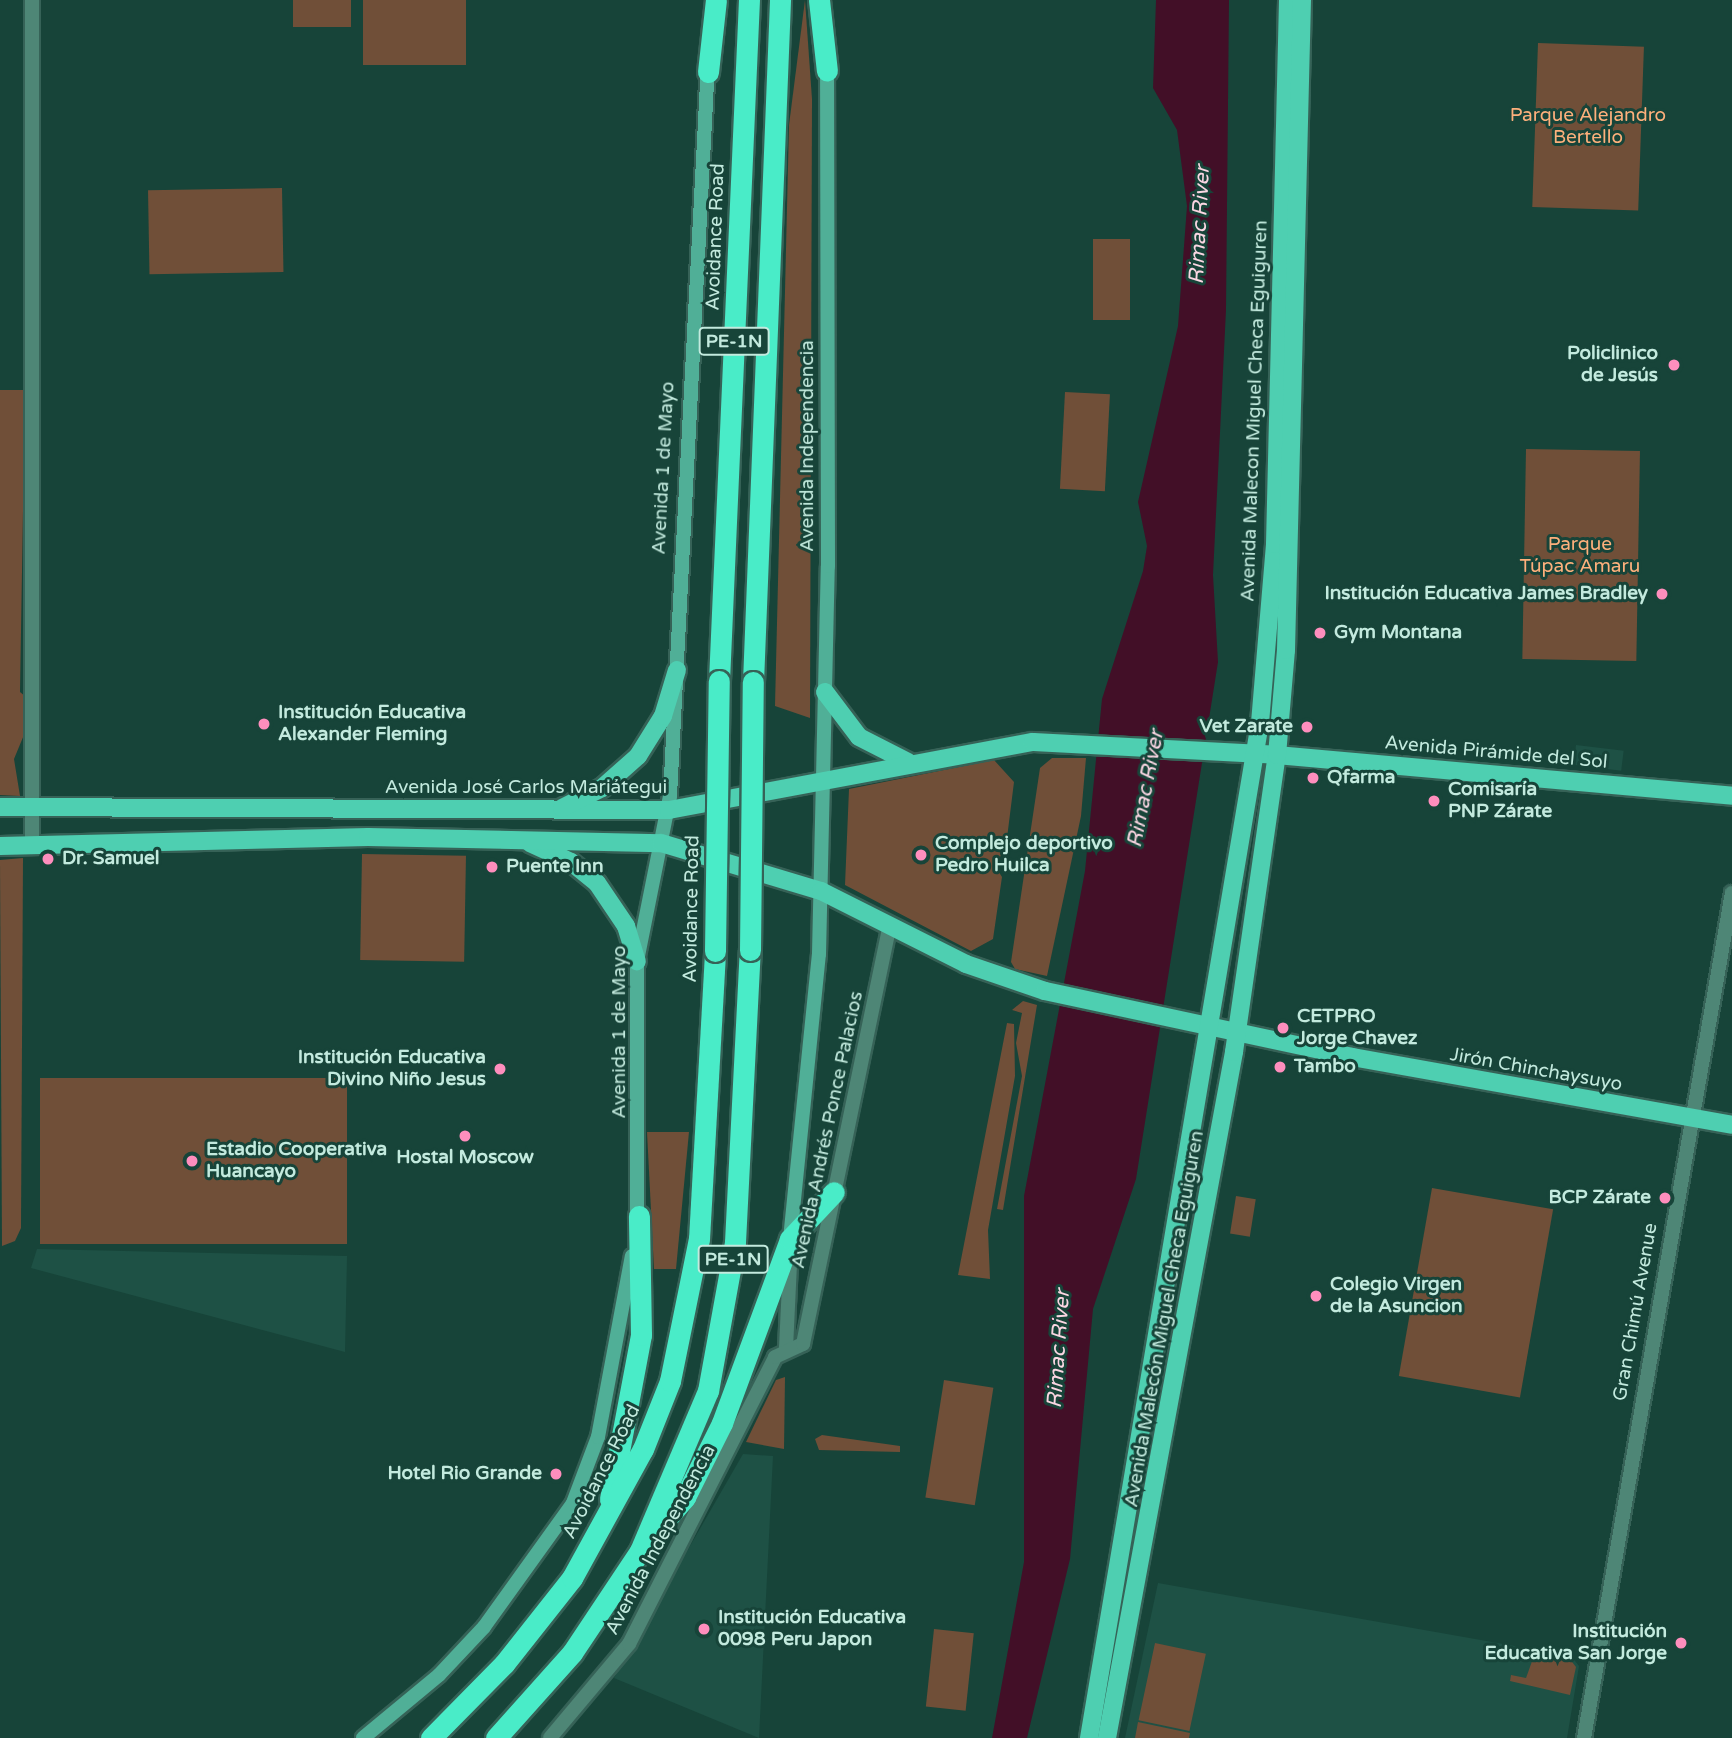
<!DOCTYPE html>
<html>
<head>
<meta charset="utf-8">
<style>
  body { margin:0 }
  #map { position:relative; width:1732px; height:1738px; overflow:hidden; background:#174439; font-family:"Varela Round",sans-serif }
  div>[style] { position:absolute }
  .built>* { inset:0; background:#1e5145; transform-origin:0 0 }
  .green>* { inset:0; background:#704f38; transform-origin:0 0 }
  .water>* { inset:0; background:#420f27 }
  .roads { filter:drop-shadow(2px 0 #366257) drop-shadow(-2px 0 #366257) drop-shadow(0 2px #366257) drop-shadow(0 -2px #366257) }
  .tertiary>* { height:14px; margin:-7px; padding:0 7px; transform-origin:7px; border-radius:7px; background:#4e8676 }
  .secondary>* { height:14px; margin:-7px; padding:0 7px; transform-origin:7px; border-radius:7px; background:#50af97 }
  .primary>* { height:18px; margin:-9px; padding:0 9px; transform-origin:9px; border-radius:9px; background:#4ecfb1 }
  .motorway>* { height:21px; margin:-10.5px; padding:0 10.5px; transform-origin:10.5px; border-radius:10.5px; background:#49ecc8 }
  .bridges { filter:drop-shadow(2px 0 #366257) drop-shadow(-2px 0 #366257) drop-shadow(0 2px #366257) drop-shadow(0 -2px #366257) }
  .motorway-bridge>* { height:21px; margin:-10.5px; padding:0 10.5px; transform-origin:10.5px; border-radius:10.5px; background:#49ecc8 }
  .dots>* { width:19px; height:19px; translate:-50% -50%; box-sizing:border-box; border:4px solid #174439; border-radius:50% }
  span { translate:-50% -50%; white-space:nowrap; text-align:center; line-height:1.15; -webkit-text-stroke:6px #174439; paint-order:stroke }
  .shield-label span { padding:2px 5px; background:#174439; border:2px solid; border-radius:5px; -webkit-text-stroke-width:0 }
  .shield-label { font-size:18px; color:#c3eade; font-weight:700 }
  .park-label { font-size:19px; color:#fdb07c }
  .street-label { font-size:19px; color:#c3eade }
  .poi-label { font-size:19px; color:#c3eade; font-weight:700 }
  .right { translate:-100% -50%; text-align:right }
  .left { translate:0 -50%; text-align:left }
  .water-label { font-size:21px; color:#fbd6e3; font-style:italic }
</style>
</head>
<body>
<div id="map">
  <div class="built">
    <div style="left:1576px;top:745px;width:48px;height:20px;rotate:7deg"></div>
    <div style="clip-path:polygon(37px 1249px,347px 1256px,345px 1352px,31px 1268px)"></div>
    <div style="clip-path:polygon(743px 1454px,773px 1456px,759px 1738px,614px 1678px)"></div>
    <div style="clip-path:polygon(1158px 1583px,1571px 1656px,1579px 1666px,1567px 1738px,1125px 1738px)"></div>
  </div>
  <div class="green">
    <div style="left:293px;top:0;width:58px;height:27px"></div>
    <div style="left:363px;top:0;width:103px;height:65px"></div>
    <div style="clip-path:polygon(805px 0,812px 99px,810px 718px,775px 706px,789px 125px)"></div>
    <div style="left:1538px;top:43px;width:106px;height:164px;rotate:2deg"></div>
    <div style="left:282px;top:188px;width:84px;height:134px;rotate:89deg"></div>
    <div style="left:1093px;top:239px;width:37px;height:81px"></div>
    <div style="clip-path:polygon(0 390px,25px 390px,20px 692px,26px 697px,26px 730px,14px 759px,20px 796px,0 795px)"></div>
    <div style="left:1065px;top:392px;width:45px;height:97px;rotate:3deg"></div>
    <div style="left:1526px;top:449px;width:114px;height:210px;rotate:1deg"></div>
    <div style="clip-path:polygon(1052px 758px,1086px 758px,1081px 816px,1047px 976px,1015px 969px,1011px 962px,1040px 768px)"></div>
    <div style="clip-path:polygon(994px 760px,1014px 782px,1006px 846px,995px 866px,1002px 877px,993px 939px,971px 951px,845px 885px,849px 789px)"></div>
    <div style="left:362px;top:854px;width:104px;height:106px;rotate:1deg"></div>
    <div style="clip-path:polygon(23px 858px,21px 1228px,15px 1241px,2px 1246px,0 860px)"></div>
    <div style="clip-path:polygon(1023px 1001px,1037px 1005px,1003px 1210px,997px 1209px,1022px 1076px,1016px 1043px,1022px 1013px,1012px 1010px)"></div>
    <div style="clip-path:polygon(1007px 1023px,1014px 1024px,1015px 1076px,988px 1230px,990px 1279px,958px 1275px)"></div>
    <div style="left:40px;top:1078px;width:307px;height:166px"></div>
    <div style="clip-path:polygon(647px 1132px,689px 1132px,676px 1269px,654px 1269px)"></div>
    <div style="left:1432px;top:1188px;width:123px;height:191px;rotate:10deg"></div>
    <div style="left:1236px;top:1196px;width:20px;height:38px;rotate:9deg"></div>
    <div style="clip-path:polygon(785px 1377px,784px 1449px,746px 1442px,776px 1380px)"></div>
    <div style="left:944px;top:1380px;width:50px;height:119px;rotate:9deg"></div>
    <div style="clip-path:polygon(822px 1435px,900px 1446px,900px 1452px,819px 1450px,815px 1439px)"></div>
    <div style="left:934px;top:1629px;width:40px;height:78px;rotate:6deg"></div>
    <div style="left:1155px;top:1643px;width:52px;height:79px;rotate:12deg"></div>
    <div style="clip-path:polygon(1535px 1653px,1569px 1658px,1576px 1667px,1570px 1695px,1510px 1681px,1511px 1675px,1526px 1678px)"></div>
    <div style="clip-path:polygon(1138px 1722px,1190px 1733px,1189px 1738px,1135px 1738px)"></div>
  </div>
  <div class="water">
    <div style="clip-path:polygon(1156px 0,1229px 0,1226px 310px,1213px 575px,1218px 662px,1136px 1179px,1093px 1309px,1070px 1559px,1027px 1738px,992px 1738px,1024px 1562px,1024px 1196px,1085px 871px,1102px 699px,1143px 571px,1147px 546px,1138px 502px,1178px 326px,1187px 206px,1177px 130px,1153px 88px)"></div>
  </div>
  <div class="roads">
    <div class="tertiary">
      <div style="left:32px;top:843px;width:843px;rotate:-90deg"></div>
      <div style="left:786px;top:1348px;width:106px;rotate:-87.3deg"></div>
      <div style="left:550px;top:1738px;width:123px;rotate:-50deg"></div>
      <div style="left:629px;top:1644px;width:322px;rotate:-63deg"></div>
      <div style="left:775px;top:1357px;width:31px;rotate:-25deg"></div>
      <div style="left:803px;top:1344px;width:428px;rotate:-78.3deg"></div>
      <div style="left:1584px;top:1738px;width:858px;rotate:-80.07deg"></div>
    </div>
    <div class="secondary">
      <div style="left:637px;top:1222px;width:261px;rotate:-90deg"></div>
      <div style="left:637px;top:961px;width:168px;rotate:-78.7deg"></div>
      <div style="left:670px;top:796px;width:733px;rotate:-87.03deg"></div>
      <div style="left:790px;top:1239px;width:286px;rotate:-84.2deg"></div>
      <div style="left:819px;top:954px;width:388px;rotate:-88.7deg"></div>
      <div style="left:828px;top:566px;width:502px;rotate:-90.11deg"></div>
      <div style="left:363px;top:1738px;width:99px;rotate:-39.7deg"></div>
      <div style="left:439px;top:1675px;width:66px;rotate:-46.8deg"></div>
      <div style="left:484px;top:1627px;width:153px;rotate:-54.3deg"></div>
      <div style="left:573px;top:1503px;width:71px;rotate:-69.3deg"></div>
      <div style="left:598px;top:1437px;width:184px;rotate:-79.4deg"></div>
    </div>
    <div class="primary">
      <div style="left:825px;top:692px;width:56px;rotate:52.9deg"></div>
      <div style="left:859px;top:737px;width:55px;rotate:27deg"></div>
      <div style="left:0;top:807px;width:669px;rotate:0.26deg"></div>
      <div style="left:669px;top:810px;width:370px;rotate:-10.6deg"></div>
      <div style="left:1033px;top:742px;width:244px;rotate:3deg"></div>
      <div style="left:1277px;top:755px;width:457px;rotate:5.1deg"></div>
      <div style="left:562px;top:808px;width:45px;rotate:-26.6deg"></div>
      <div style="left:602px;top:788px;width:48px;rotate:-41.6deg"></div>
      <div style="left:638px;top:756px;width:47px;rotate:-58deg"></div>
      <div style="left:663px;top:716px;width:48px;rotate:-73.1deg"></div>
      <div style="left:530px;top:843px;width:45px;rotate:24.9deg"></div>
      <div style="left:571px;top:862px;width:33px;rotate:39deg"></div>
      <div style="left:597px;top:883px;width:52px;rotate:56deg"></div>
      <div style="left:626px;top:926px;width:37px;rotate:73deg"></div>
      <div style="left:0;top:846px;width:368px;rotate:-1.4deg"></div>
      <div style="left:368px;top:837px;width:293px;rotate:1.2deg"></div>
      <div style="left:661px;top:843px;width:167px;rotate:16.7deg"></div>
      <div style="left:821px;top:891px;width:162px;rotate:26.7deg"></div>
      <div style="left:966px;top:964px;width:83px;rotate:18.9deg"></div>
      <div style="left:1045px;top:991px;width:314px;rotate:12.1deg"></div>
      <div style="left:1352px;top:1057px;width:386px;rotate:10.1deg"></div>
      <div style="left:1089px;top:1738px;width:1029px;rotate:-80.44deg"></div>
      <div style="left:1260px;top:723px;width:180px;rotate:-85.2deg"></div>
      <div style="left:1275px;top:544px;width:544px;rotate:-88.63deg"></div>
      <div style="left:1107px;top:1738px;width:698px;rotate:-79.51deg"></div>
      <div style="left:1234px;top:1052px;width:300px;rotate:-81.8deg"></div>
      <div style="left:1277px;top:755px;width:105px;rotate:-85.1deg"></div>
      <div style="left:1286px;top:650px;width:650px;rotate:-88.59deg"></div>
    </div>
    <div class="motorway">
      <div style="left:819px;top:0;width:71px;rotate:83.6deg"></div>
      <div style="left:708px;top:72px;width:72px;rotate:-83.7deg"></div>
      <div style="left:719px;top:681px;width:682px;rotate:-87.48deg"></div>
      <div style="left:753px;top:682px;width:683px;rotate:-87.73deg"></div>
      <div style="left:610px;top:1499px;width:167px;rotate:-79.3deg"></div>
      <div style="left:641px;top:1335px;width:119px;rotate:-91deg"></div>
      <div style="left:661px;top:1525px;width:37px;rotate:-49deg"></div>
      <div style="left:685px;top:1497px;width:83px;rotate:-63.4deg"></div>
      <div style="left:722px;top:1423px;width:196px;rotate:-69.7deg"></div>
      <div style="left:790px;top:1239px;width:64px;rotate:-46.9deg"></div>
      <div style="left:431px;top:1738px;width:104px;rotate:-45.4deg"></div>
      <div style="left:504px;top:1664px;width:110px;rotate:-51.7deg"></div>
      <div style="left:572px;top:1578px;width:147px;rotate:-61.2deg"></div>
      <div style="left:643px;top:1449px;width:73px;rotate:-68.3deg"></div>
      <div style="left:670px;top:1381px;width:145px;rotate:-78.5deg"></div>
      <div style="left:699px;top:1239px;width:288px;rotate:-86.8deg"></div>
      <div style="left:496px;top:1738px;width:114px;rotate:-48.2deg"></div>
      <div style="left:572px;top:1653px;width:123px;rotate:-56.3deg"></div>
      <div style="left:640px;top:1551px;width:174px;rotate:-67deg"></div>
      <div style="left:708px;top:1391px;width:151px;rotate:-79.7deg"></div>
      <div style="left:735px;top:1242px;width:292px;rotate:-87.1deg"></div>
    </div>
  </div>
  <div class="bridges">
    <div class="motorway-bridge">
      <div style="left:750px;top:950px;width:268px;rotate:-89.4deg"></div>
      <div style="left:715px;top:951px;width:270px;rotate:-89.2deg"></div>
    </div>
  </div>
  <div class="dots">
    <div style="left:1674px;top:365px;background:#fe8ebd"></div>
    <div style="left:1662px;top:594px;background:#fe8ebd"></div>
    <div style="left:1320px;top:633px;background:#fe8ebd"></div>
    <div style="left:264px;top:724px;background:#fe8ebd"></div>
    <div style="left:1307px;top:727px;background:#fe8ebd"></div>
    <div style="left:1313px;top:778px;background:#fe8ebd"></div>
    <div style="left:1434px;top:801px;background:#fe8ebd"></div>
    <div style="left:921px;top:855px;background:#fe8ebd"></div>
    <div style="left:48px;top:859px;background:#fe8ebd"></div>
    <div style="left:492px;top:867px;background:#fe8ebd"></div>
    <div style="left:1283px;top:1028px;background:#fe8ebd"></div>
    <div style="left:1280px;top:1067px;background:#fe8ebd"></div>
    <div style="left:500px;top:1069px;background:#fe8ebd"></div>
    <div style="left:465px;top:1136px;background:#fe8ebd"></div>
    <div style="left:192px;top:1161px;background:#fe8ebd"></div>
    <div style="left:1665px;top:1198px;background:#fe8ebd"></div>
    <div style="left:1316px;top:1296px;background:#fe8ebd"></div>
    <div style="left:556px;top:1474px;background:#fe8ebd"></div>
    <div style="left:704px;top:1629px;background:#fe8ebd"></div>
    <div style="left:1681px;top:1643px;background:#fe8ebd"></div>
  </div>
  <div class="shield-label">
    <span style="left:734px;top:341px">PE-1N</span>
    <span style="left:733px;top:1259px">PE-1N</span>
  </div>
  <div class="park-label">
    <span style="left:1588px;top:127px">Parque Alejandro<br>Bertello</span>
    <span style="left:1580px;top:556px">Parque<br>Túpac Amaru</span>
  </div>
  <div class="street-label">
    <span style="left:716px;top:237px;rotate:-88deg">Avoidance Road</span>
    <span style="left:1255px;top:411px;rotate:-88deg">Avenida Malecon Miguel Checa Eguiguren</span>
    <span style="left:808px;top:446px;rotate:-90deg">Avenida Independencia</span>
    <span style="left:664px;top:468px;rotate:-87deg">Avenida 1 de Mayo</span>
    <span style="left:1496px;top:753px;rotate:5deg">Avenida Pirámide del Sol</span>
    <span style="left:526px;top:788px">Avenida José Carlos Mariátegui</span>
    <span style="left:692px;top:909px;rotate:-89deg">Avoidance Road</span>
    <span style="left:620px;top:1032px;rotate:-90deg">Avenida 1 de Mayo</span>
    <span style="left:1536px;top:1070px;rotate:10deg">Jirón Chinchaysuyo</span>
    <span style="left:828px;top:1130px;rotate:-78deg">Avenida Andrés Ponce Palacios</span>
    <span style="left:1636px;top:1312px;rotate:-80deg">Gran Chimú Avenue</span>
    <span style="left:1165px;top:1319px;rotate:-80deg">Avenida Malecón Miguel Checa Eguiguren</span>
    <span style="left:602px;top:1472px;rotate:-63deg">Avoidance Road</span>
    <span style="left:661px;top:1540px;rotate:-62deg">Avenida Independencia</span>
  </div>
  <div class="poi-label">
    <span class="right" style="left:1658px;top:365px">Policlinico<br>de Jesús</span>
    <span class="right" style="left:1648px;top:594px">Institución Educativa James Bradley</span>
    <span class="left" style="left:1334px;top:633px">Gym Montana</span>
    <span class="left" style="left:278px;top:724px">Institución Educativa<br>Alexander Fleming</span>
    <span class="right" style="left:1293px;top:727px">Vet Zarate</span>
    <span class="left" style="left:1327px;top:778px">Qfarma</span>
    <span class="left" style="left:1448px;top:801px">Comisaría<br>PNP Zárate</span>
    <span class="left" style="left:935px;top:855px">Complejo deportivo<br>Pedro Huilca</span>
    <span class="left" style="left:62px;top:859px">Dr. Samuel</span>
    <span class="left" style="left:506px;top:867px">Puente Inn</span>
    <span class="left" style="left:1297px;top:1028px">CETPRO<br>Jorge Chavez</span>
    <span class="right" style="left:486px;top:1069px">Institución Educativa<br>Divino Niño Jesus</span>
    <span class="left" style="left:1294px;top:1067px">Tambo</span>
    <span class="left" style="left:206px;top:1161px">Estadio Cooperativa<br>Huancayo</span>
    <span style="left:465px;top:1158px">Hostal Moscow</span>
    <span class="right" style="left:1651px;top:1198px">BCP Zárate</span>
    <span class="left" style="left:1330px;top:1296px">Colegio Virgen<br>de la Asuncion</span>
    <span class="right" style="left:542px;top:1474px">Hotel Rio Grande</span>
    <span class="left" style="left:718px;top:1629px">Institución Educativa<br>0098 Peru Japon</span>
    <span class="right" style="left:1667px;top:1643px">Institución<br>Educativa San Jorge</span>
  </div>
  <div class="water-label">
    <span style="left:1200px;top:225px;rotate:-87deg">Rimac River</span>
    <span style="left:1146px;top:789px;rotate:-79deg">Rimac River</span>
    <span style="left:1059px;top:1349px;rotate:-86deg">Rimac River</span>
  </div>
</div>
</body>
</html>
